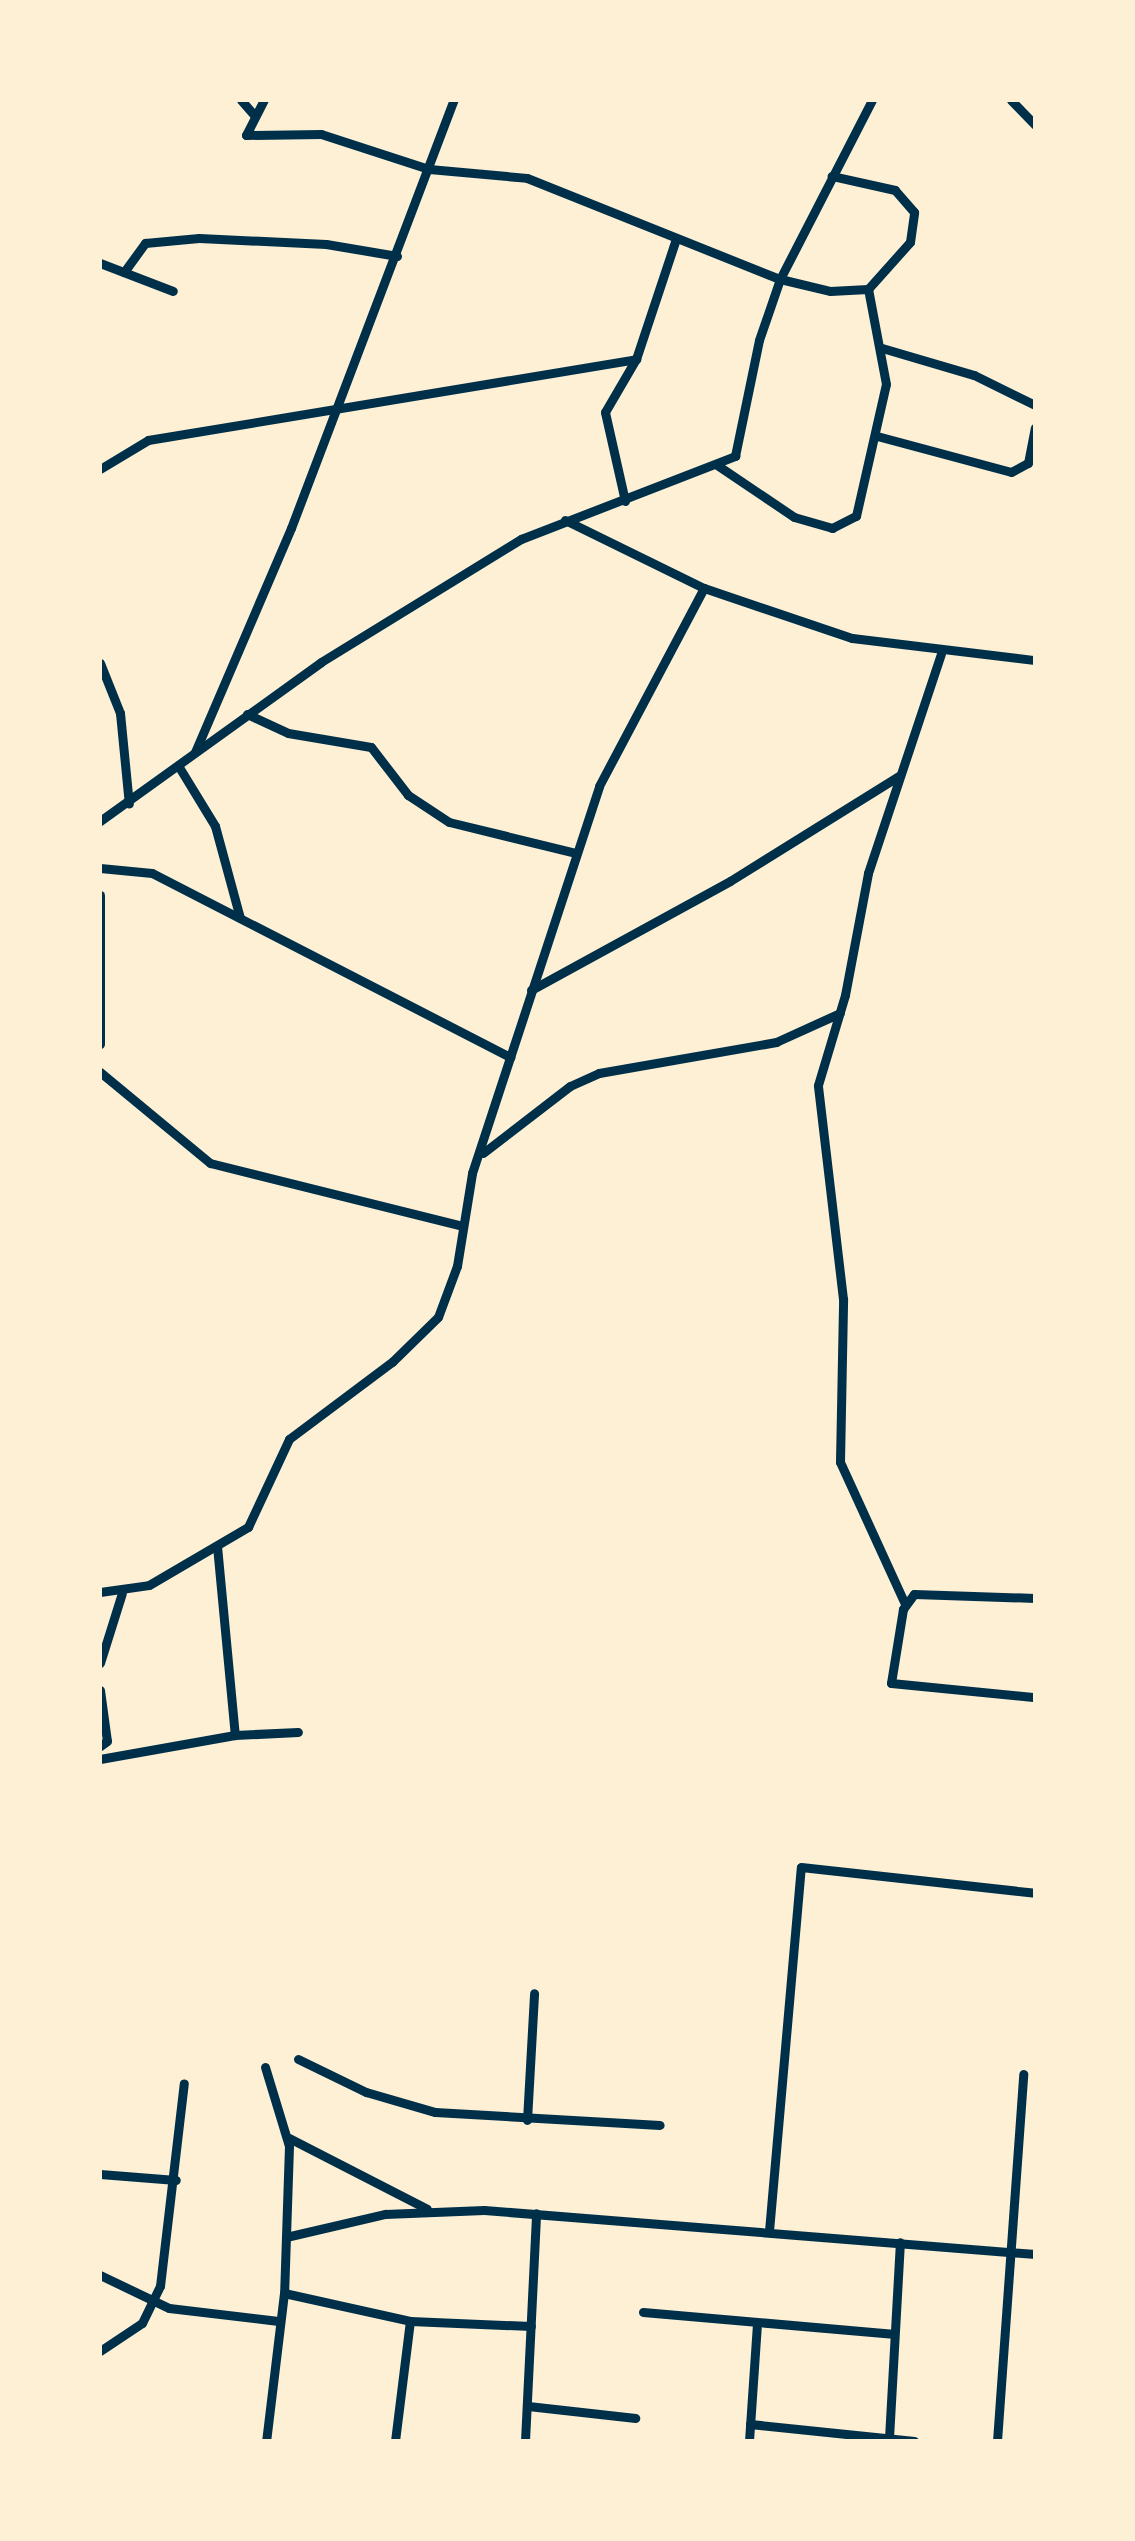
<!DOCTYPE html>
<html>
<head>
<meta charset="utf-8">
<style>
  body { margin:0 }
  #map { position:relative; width:1135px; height:2541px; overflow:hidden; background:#fdf0d5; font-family:Quicksand,sans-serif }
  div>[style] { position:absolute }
  .minor>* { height:9px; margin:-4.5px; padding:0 4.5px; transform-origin:4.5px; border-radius:4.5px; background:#003049 }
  span { translate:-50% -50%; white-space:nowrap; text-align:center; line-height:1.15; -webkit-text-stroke:10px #fdf0d5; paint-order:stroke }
  .frame { position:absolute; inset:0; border:102px solid #fdf0d5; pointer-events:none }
</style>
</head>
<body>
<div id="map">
  <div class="minor">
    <div style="left:241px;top:100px;width:21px;rotate:49deg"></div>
    <div style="left:1011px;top:100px;width:35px;rotate:46deg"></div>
    <div style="left:246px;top:135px;width:75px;rotate:-0.8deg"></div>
    <div style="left:321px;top:134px;width:114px;rotate:18deg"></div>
    <div style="left:429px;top:169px;width:98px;rotate:5.2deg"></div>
    <div style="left:527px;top:178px;width:272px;rotate:21.8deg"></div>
    <div style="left:780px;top:279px;width:51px;rotate:13.5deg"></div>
    <div style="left:830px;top:291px;width:38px;rotate:-3deg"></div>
    <div style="left:868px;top:289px;width:63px;rotate:-48.2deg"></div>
    <div style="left:910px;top:242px;width:30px;rotate:-82deg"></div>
    <div style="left:914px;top:212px;width:29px;rotate:-131deg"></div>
    <div style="left:895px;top:190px;width:65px;rotate:-167.5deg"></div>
    <div style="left:246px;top:135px;width:39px;rotate:-63deg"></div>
    <div style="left:100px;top:263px;width:78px;rotate:21deg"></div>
    <div style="left:124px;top:272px;width:36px;rotate:-54deg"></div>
    <div style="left:145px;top:243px;width:54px;rotate:-5.3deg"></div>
    <div style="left:199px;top:238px;width:127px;rotate:2.7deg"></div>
    <div style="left:326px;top:244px;width:72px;rotate:9.6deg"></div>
    <div style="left:882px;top:348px;width:96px;rotate:16.4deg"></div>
    <div style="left:974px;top:375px;width:68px;rotate:26.2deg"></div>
    <div style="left:877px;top:436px;width:139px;rotate:15deg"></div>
    <div style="left:1011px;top:472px;width:19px;rotate:-28deg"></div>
    <div style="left:1028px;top:463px;width:36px;rotate:-79deg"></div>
    <div style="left:717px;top:465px;width:93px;rotate:34deg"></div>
    <div style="left:794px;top:517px;width:40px;rotate:16deg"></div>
    <div style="left:832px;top:528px;width:27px;rotate:-27deg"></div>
    <div style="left:856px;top:516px;width:135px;rotate:-77.2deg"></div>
    <div style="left:886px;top:384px;width:97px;rotate:-100.7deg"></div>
    <div style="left:100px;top:469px;width:56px;rotate:-31.1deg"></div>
    <div style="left:148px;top:440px;width:495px;rotate:-9.4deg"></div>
    <div style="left:625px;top:501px;width:91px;rotate:-102.7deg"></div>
    <div style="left:605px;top:412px;width:61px;rotate:-59.7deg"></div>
    <div style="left:636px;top:359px;width:123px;rotate:-71.6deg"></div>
    <div style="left:565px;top:520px;width:155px;rotate:26.1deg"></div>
    <div style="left:704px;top:588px;width:156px;rotate:18.7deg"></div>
    <div style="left:852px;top:638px;width:184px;rotate:6.9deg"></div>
    <div style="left:100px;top:663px;width:54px;rotate:68.2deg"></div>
    <div style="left:120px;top:713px;width:91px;rotate:84.4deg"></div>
    <div style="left:247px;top:714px;width:45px;rotate:24.9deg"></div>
    <div style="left:288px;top:733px;width:84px;rotate:9.6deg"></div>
    <div style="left:371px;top:747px;width:61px;rotate:52.4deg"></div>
    <div style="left:408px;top:795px;width:49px;rotate:33.4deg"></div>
    <div style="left:449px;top:822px;width:131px;rotate:13.7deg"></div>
    <div style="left:195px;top:752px;width:244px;rotate:-66.8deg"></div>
    <div style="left:291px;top:528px;width:458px;rotate:-69.2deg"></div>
    <div style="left:179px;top:767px;width:69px;rotate:58.6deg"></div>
    <div style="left:215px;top:826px;width:95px;rotate:74.8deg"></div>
    <div style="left:100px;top:821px;width:272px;rotate:-35.7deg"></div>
    <div style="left:321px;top:662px;width:235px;rotate:-31.6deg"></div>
    <div style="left:521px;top:539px;width:230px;rotate:-21.2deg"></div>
    <div style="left:735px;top:456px;width:118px;rotate:-78.3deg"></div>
    <div style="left:759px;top:340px;width:65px;rotate:-71deg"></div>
    <div style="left:780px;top:279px;width:201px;rotate:-62.8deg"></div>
    <div style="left:100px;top:868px;width:52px;rotate:5.5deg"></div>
    <div style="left:152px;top:873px;width:403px;rotate:27.2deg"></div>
    <div style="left:100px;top:895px;width:149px;rotate:90deg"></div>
    <div style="left:531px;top:990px;width:227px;rotate:-28.7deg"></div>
    <div style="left:730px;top:881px;width:199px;rotate:-31.9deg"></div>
    <div style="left:100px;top:1072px;width:143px;rotate:39.6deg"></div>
    <div style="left:210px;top:1163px;width:260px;rotate:14deg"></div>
    <div style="left:483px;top:1153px;width:110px;rotate:-37.6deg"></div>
    <div style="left:570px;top:1086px;width:32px;rotate:-24deg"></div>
    <div style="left:599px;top:1073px;width:180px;rotate:-9.9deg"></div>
    <div style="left:776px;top:1042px;width:70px;rotate:-24.4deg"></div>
    <div style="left:217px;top:1546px;width:190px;rotate:84.6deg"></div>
    <div style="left:100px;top:1592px;width:49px;rotate:-8.1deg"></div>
    <div style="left:149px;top:1585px;width:115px;rotate:-30.4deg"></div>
    <div style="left:248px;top:1527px;width:97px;rotate:-65deg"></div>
    <div style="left:289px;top:1439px;width:129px;rotate:-36.8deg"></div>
    <div style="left:392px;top:1362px;width:64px;rotate:-44.4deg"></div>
    <div style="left:438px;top:1317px;width:54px;rotate:-69.6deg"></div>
    <div style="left:457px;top:1266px;width:94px;rotate:-80.8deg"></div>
    <div style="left:472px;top:1173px;width:407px;rotate:-71.8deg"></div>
    <div style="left:599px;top:786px;width:224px;rotate:-62.1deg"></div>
    <div style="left:1035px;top:1598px;width:121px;rotate:-178.1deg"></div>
    <div style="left:914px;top:1594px;width:19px;rotate:126deg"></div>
    <div style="left:903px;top:1609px;width:75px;rotate:99.2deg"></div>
    <div style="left:891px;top:1683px;width:145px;rotate:5.6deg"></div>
    <div style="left:905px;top:1604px;width:156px;rotate:-114.6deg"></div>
    <div style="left:840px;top:1462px;width:163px;rotate:-88.9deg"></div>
    <div style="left:843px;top:1299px;width:215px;rotate:-96.7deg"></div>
    <div style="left:818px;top:1085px;width:94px;rotate:-73.3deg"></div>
    <div style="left:845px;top:995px;width:124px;rotate:-79.3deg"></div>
    <div style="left:868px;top:873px;width:231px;rotate:-71.6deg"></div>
    <div style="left:100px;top:1663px;width:73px;rotate:-72.6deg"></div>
    <div style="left:100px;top:1690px;width:51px;rotate:82.2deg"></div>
    <div style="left:107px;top:1741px;width:9px;rotate:144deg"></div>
    <div style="left:100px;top:1759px;width:137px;rotate:-10.1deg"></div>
    <div style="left:235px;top:1735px;width:63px;rotate:-2.7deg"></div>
    <div style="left:298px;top:2059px;width:76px;rotate:25.9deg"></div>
    <div style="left:366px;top:2092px;width:72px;rotate:16.2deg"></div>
    <div style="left:435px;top:2112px;width:225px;rotate:3.3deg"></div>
    <div style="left:265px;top:2067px;width:83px;rotate:73.1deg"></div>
    <div style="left:289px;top:2146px;width:147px;rotate:91.9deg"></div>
    <div style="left:284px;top:2293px;width:149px;rotate:96.9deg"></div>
    <div style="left:527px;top:2120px;width:127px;rotate:-86.8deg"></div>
    <div style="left:289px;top:2138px;width:155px;rotate:27.2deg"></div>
    <div style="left:100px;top:2174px;width:76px;rotate:4.5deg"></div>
    <div style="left:769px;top:2231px;width:365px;rotate:-85deg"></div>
    <div style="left:801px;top:1867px;width:235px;rotate:6.3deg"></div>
    <div style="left:286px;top:2237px;width:102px;rotate:-13.1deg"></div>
    <div style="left:385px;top:2214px;width:99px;rotate:-2.3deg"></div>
    <div style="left:484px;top:2210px;width:553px;rotate:4.57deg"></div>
    <div style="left:100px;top:2275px;width:76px;rotate:25.6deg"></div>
    <div style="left:169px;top:2308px;width:110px;rotate:6.8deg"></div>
    <div style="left:284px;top:2293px;width:129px;rotate:12.5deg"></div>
    <div style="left:410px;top:2321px;width:121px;rotate:2.4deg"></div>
    <div style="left:643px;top:2312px;width:250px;rotate:5deg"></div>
    <div style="left:100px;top:2351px;width:50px;rotate:-33.7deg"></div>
    <div style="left:142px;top:2323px;width:41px;rotate:-64.1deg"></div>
    <div style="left:160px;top:2286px;width:204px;rotate:-83.3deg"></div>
    <div style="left:528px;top:2406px;width:108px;rotate:6.4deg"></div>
    <div style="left:750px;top:2424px;width:165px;rotate:5.9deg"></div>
    <div style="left:889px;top:2438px;width:196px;rotate:-86.8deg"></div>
    <div style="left:395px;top:2441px;width:121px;rotate:-82.9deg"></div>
    <div style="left:525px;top:2441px;width:228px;rotate:-87.2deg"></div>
    <div style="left:749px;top:2441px;width:117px;rotate:-86.1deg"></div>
    <div style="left:997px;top:2441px;width:368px;rotate:-85.9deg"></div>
  </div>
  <div class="frame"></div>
</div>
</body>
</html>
